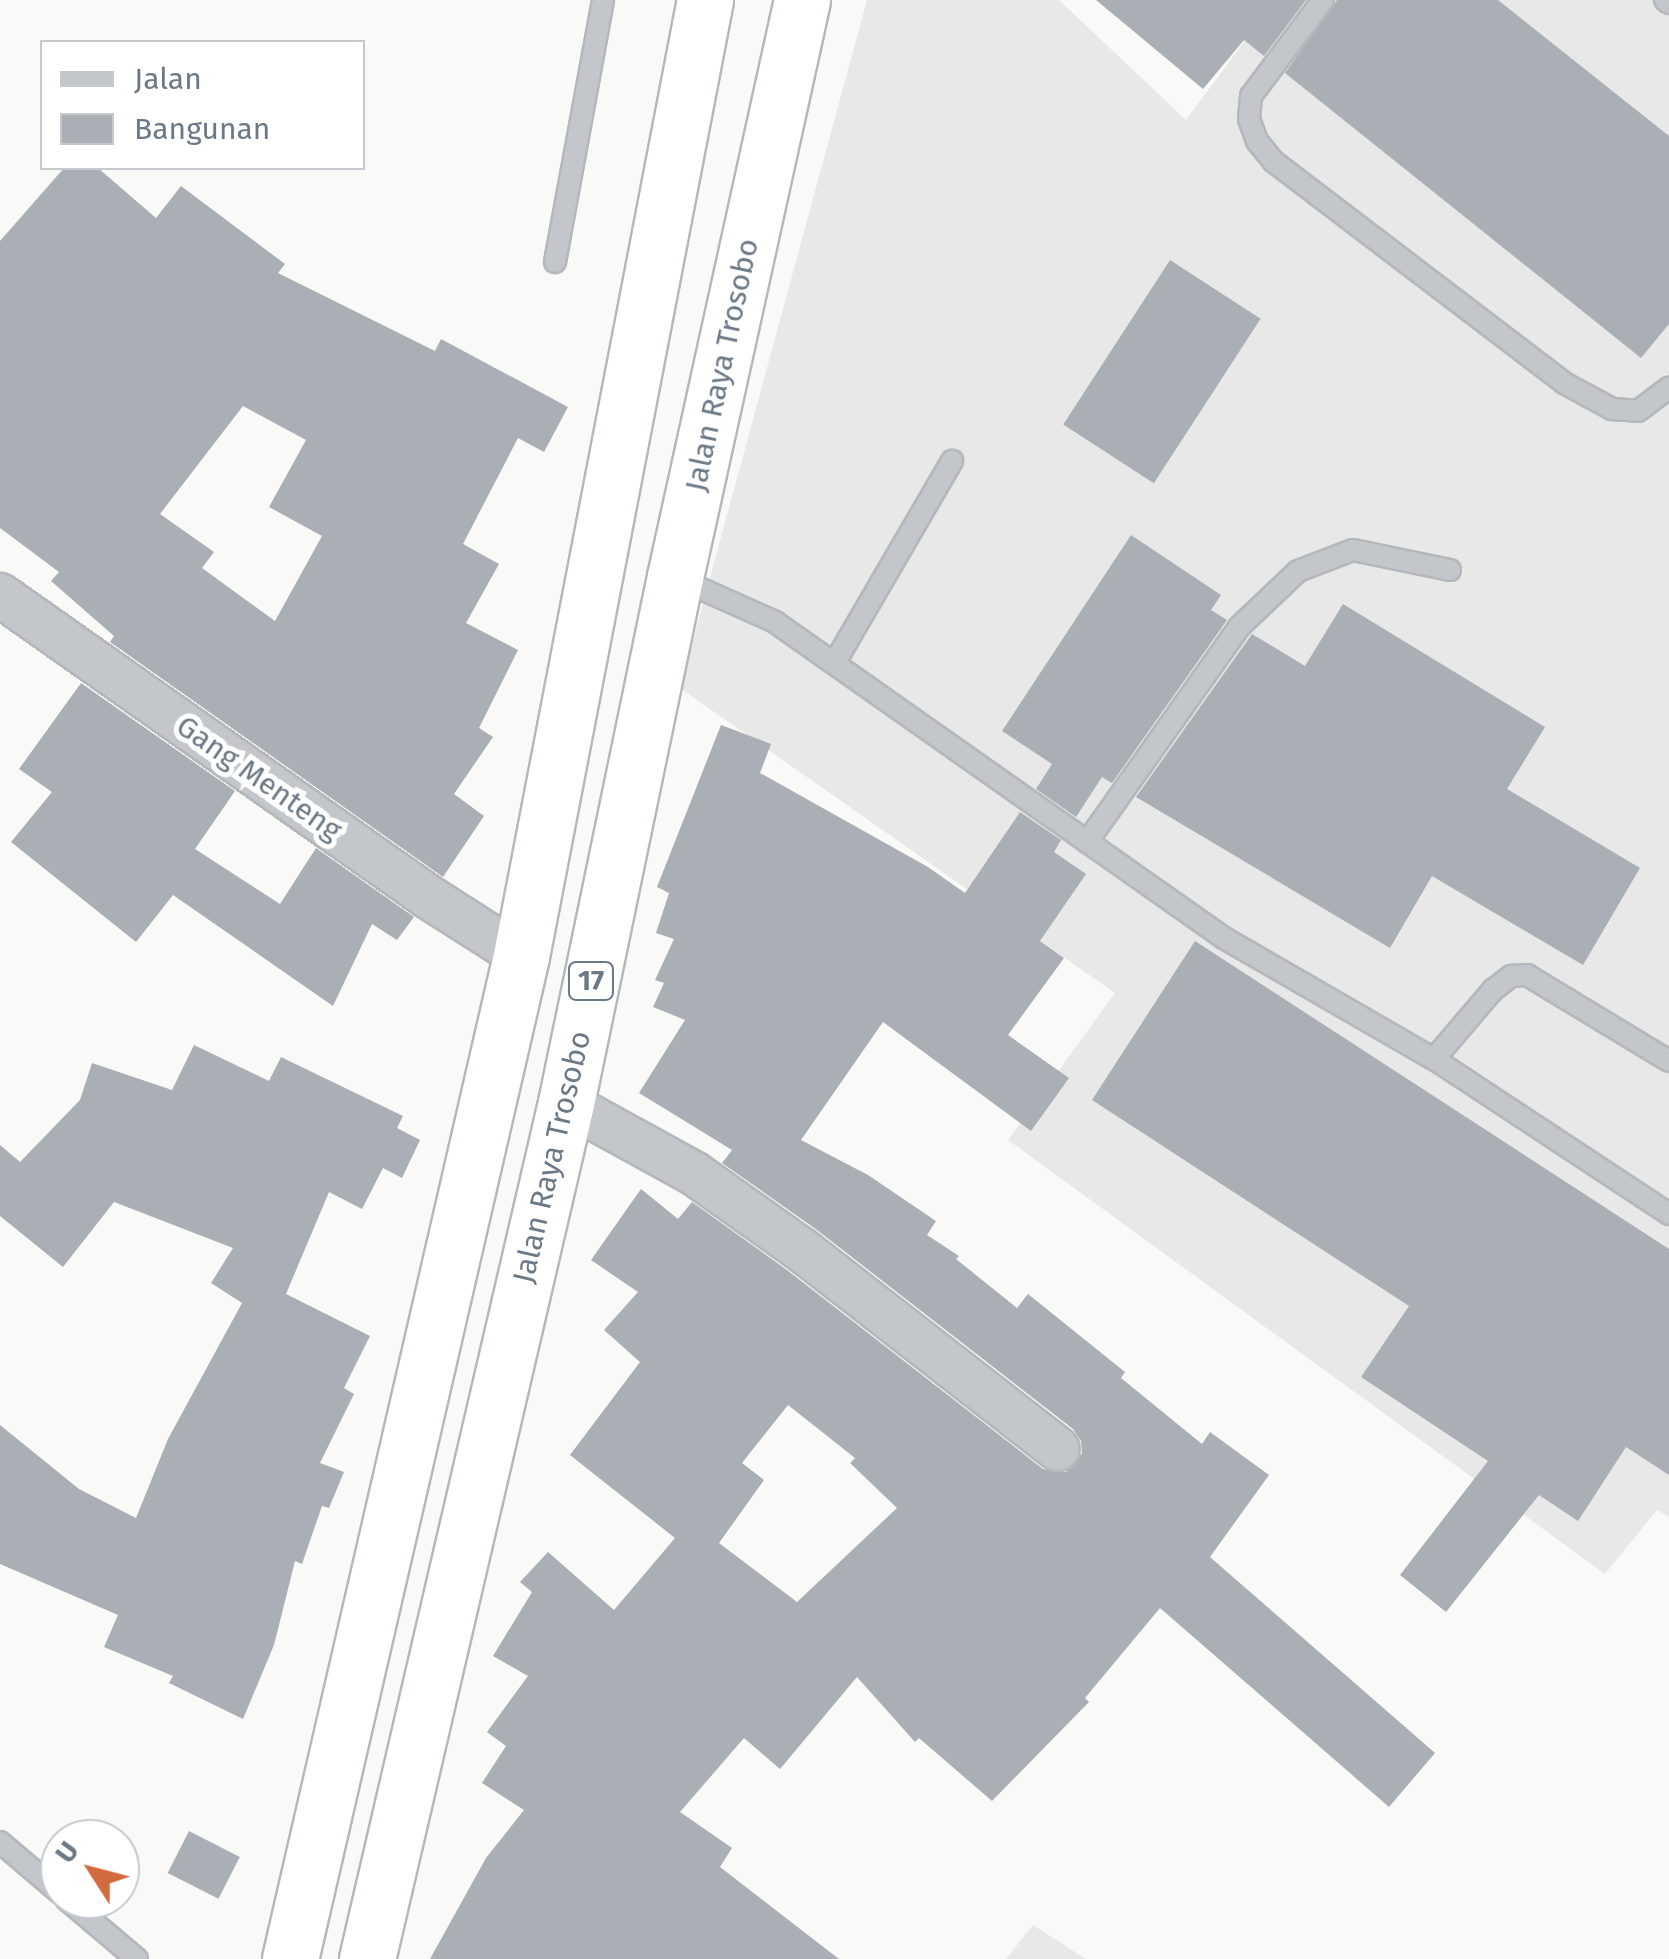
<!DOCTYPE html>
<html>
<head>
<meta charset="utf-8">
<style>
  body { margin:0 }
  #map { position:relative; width:1669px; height:1959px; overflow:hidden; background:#f9f9f7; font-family:"Fira Sans",sans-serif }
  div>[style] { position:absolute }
  .built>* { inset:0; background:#e7e8e7 }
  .building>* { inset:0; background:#a9afb5; transform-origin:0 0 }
  .roads { filter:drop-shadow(2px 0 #b4b8bb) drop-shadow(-2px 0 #b4b8bb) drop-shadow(0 2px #b4b8bb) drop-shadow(0 -2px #b4b8bb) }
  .lane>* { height:20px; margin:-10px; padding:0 10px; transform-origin:10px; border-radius:10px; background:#c3c6ca }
  .street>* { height:42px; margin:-21px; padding:0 21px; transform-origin:21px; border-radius:21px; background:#c3c6ca }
  .highway>* { height:55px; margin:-27.5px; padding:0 27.5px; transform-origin:27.5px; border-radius:27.5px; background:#fff }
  span { translate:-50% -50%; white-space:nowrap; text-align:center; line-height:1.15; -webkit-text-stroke:10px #fff; paint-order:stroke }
  .shield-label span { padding:2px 8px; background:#fff; border:2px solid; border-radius:8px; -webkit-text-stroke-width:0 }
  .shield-label { font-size:28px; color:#6b7885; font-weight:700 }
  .street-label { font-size:30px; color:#6b7885 }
  .legend { position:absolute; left:40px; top:40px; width:325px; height:130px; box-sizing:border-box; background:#fff; border:2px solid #c4c9ce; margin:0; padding:12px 18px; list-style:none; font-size:30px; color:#6b7885 }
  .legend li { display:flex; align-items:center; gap:20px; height:50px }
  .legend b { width:50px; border:2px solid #c4c9ce }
  .north { position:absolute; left:40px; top:1819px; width:100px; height:100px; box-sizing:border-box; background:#fff; border:2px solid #c4c9ce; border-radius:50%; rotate:306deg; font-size:28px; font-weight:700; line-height:40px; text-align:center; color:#6b7885 }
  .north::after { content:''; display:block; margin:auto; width:35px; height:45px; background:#d36a3e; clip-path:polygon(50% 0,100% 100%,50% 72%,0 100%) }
</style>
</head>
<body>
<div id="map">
  <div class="built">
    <div style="clip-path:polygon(867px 0,1059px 0,1186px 120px,1275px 0,1669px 0,1669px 1517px,1657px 1510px,1605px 1574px,1008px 1140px,1115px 993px,680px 688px)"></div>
    <div style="clip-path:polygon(1033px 1925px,1086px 1959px,1006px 1959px)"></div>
  </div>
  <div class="building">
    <div style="clip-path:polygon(1096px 0,1306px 0,1264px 56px,1244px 40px,1203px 89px)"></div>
    <div style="clip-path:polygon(1337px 0,1498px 0,1669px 136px,1669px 324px,1641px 358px,1285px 73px)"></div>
    <div style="clip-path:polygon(evenodd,64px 168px,98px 168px,156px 218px,181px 186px,285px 264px,278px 273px,435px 351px,441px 339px,568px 407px,544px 452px,518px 438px,463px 544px,499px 564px,466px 623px,518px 650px,479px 728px,493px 737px,454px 794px,484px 816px,443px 877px,110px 642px,114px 636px,51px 581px,59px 572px,0 528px,0 241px,64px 168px,243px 406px,306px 440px,269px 507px,322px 536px,275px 621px,202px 568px,214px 552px,160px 514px,243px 406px)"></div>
    <div style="left:1170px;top:260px;width:108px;height:196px;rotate:33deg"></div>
    <div style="clip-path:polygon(1131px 535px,1221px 595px,1211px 610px,1227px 620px,1112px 783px,1102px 777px,1076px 817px,1036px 789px,1052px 764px,1002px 731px)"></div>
    <div style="clip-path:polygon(1343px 604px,1545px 727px,1507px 789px,1640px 868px,1583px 965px,1432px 876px,1390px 948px,1136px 797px,1252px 634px,1305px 666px)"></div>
    <div style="clip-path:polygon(81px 683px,235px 791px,195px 849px,280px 904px,316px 848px,414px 917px,397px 940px,372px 924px,333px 1006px,173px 895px,136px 942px,11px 842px,52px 792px,19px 769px)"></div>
    <div style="clip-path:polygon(evenodd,721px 725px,771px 744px,760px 773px,928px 867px,965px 893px,1020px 812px,1061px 840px,1054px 852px,1086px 874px,1040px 941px,1064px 958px,1008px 1035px,1069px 1078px,1031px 1131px,883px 1022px,801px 1140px,868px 1175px,936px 1221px,927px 1235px,959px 1256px,956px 1259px,1017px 1308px,1028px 1294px,1125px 1372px,1121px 1378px,1202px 1444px,1210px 1432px,1269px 1475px,1210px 1557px,1435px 1753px,1389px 1807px,1160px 1608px,1085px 1698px,1089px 1702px,992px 1801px,919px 1738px,915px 1742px,857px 1677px,780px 1769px,744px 1738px,680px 1812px,732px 1848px,720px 1867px,839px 1959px,430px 1959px,486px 1858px,524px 1810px,482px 1783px,506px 1746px,487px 1732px,528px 1676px,493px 1656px,532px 1592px,520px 1582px,548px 1552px,614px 1610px,675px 1538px,570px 1455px,640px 1362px,604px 1330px,638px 1292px,591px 1260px,641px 1189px,678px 1219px,692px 1202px,787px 1270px,1043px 1469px,1066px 1472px,1082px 1453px,1081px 1441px,1073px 1429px,817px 1230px,722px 1163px,732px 1150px,639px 1093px,685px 1020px,653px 1007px,664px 983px,655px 980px,674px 939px,656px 933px,669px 893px,657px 887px,721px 725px,788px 1405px,855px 1458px,850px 1463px,897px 1508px,797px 1602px,719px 1543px,764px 1480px,742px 1463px,788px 1405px)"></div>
    <div style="clip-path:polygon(1195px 941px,1669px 1249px,1669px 1475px,1626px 1447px,1578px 1521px,1539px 1495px,1446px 1612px,1400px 1575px,1488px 1461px,1361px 1377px,1409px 1306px,1092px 1100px)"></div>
    <div style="clip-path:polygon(194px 1045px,269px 1081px,281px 1057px,403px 1116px,397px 1128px,420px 1140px,402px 1178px,383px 1168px,362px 1209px,329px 1192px,286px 1294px,370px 1336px,344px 1388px,354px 1394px,320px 1463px,344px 1472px,329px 1508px,322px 1506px,302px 1564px,295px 1561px,274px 1645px,243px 1719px,169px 1683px,173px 1676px,104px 1647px,118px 1615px,0 1564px,0 1425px,79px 1489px,136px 1518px,168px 1439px,242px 1303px,211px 1283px,233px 1248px,114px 1202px,63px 1267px,0 1216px,0 1145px,20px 1162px,80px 1100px,92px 1063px,172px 1090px)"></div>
    <div style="left:189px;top:1831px;width:57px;height:47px;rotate:27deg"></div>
  </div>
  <div class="roads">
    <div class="lane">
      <div style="left:1323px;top:0;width:120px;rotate:126.9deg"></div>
      <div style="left:1251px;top:96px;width:23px;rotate:95deg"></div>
      <div style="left:1249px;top:119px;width:23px;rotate:70deg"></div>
      <div style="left:1257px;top:141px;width:26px;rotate:51deg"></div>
      <div style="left:1273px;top:161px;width:366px;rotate:37.3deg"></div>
      <div style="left:1564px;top:383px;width:55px;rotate:28.4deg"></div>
      <div style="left:1612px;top:409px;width:26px;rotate:4deg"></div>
      <div style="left:1638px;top:411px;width:39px;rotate:-37deg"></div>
      <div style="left:1665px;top:0;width:5px;rotate:37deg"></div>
      <div style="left:555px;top:262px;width:266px;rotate:-79.6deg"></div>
      <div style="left:679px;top:579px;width:105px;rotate:24.1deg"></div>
      <div style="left:775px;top:622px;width:549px;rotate:35.14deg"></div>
      <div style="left:1224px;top:938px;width:242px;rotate:30deg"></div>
      <div style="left:1434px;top:1059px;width:282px;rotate:33.4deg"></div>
      <div style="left:835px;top:662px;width:233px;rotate:-59.8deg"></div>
      <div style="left:1087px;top:842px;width:263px;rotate:-54.7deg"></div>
      <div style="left:1239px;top:627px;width:81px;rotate:-43.5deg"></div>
      <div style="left:1298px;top:571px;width:59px;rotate:-20.9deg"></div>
      <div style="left:1353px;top:550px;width:99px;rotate:11.7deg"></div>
      <div style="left:1434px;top:1059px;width:91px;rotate:-49.5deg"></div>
      <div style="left:1493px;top:990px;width:23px;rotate:-38deg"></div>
      <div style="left:1511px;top:976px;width:16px;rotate:-4deg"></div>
      <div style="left:1527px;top:975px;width:166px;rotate:31.2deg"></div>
      <div style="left:0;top:1842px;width:79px;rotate:40.4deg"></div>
      <div style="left:66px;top:1899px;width:93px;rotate:40.2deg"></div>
    </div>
    <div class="street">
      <div style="left:0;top:595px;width:522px;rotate:35.18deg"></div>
      <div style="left:427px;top:896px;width:112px;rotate:32.6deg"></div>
      <div style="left:566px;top:1103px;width:147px;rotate:28.8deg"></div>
      <div style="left:695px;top:1174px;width:131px;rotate:35.4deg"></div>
      <div style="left:802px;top:1250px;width:324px;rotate:37.9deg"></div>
    </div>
    <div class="highway">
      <div style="left:290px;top:1959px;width:1029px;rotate:-77.03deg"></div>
      <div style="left:521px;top:956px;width:974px;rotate:-79.11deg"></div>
      <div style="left:367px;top:1959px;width:879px;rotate:-76.91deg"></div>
      <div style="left:566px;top:1103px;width:537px;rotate:-78.29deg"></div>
      <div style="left:675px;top:577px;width:591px;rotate:-77.59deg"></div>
    </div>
  </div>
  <div class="shield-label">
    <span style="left:591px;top:981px">17</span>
  </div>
  <div class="street-label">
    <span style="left:722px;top:365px;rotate:-78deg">Jalan Raya Trosobo</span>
    <span style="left:259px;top:778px;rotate:35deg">Gang Menteng</span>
    <span style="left:552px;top:1157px;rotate:-77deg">Jalan Raya Trosobo</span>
  </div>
  <ul class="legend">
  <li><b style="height:12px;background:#c3c6ca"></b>Jalan</li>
  <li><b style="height:28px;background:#a9afb5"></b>Bangunan</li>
  </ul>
  <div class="north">U</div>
</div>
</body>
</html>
